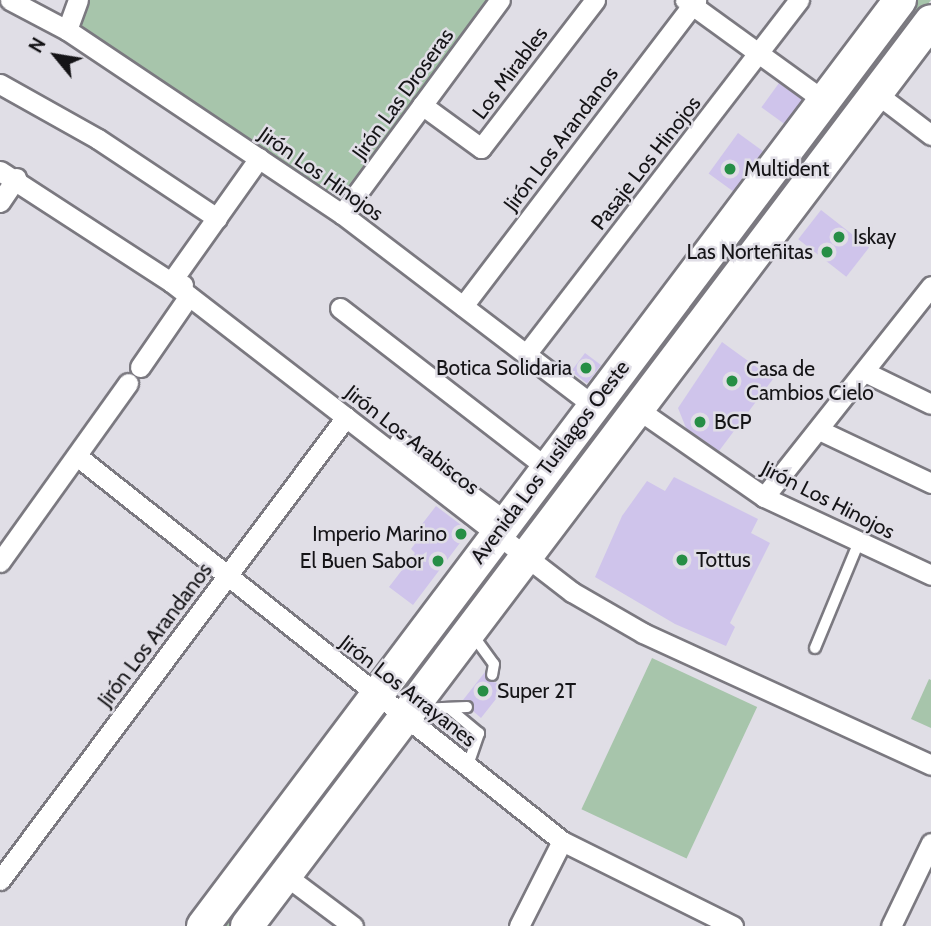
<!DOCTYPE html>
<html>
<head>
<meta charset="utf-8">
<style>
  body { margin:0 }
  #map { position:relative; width:931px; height:926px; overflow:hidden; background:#e0dee6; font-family:Cabin,sans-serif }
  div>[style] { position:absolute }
  .green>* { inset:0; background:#a7c5ab; transform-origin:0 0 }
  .building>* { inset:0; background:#cfc4eb; transform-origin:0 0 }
  .roads { filter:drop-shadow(2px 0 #7b7980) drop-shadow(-2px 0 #7b7980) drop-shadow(0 2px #7b7980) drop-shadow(0 -2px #7b7980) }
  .lane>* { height:10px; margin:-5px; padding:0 5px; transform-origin:5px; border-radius:5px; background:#fff }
  .street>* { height:19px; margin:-9.5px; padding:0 9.5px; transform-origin:9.5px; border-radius:9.5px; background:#fff }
  .primary>* { height:32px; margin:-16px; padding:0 16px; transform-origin:16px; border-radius:16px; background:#fff }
  .dots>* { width:19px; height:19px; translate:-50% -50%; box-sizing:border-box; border:4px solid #e0dee6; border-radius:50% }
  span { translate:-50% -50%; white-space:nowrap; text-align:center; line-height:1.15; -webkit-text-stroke:5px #e0dee6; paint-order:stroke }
  .street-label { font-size:21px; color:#151417 }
  .poi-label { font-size:21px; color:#151417 }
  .left { translate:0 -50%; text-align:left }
  .right { translate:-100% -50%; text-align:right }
  .north { position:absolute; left:21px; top:21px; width:70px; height:70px; -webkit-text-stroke:5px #e0dee6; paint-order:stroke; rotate:300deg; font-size:19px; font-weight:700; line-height:28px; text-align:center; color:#151417 }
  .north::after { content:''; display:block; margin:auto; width:24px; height:32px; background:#151417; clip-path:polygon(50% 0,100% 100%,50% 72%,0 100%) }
</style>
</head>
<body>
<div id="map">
  <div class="green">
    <div style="clip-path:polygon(84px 0,488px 0,337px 201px,74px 26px)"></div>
    <div style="clip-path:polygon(906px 0,931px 0,532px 535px,514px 530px)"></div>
    <div style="clip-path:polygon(499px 554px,505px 559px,398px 696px,390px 690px)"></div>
    <div style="left:652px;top:658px;width:116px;height:167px;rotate:25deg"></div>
    <div style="clip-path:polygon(929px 679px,931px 680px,931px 728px,911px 719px)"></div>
    <div style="clip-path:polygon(375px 711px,386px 719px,232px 926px,212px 926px)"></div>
  </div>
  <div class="building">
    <div style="left:779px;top:83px;width:29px;height:30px;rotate:36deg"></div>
    <div style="left:738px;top:133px;width:31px;height:50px;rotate:36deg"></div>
    <div style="left:821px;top:210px;width:61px;height:37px;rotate:38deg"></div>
    <div style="clip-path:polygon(722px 342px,773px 379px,719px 451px,686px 428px,678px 408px)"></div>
    <div style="left:585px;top:353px;width:20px;height:23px;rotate:37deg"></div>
    <div style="clip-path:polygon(674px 477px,758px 519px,751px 533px,770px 543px,730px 623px,735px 627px,726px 646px,675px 624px,595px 577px,622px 516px,647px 481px,665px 491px)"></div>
    <div style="clip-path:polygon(436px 506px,469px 531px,413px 605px,389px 587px,415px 553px,411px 549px,424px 532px,419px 528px)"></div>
    <div style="clip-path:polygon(485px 672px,488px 681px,507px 685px,481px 718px,473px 711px,473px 703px,463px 700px)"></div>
  </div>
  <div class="roads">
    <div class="lane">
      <div style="left:472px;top:634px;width:37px;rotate:54deg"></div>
      <div style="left:494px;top:664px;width:11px;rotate:100deg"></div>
      <div style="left:815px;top:648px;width:115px;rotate:-67.5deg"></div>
      <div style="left:418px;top:709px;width:49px;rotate:-2.3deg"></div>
      <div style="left:450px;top:709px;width:38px;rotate:40deg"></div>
      <div style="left:479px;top:733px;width:36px;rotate:109deg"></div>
    </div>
    <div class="street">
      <div style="left:10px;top:0;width:64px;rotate:27.8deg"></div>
      <div style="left:67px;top:30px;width:331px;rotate:33.8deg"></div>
      <div style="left:342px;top:214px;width:315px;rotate:37.3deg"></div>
      <div style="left:685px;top:0;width:170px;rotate:35.9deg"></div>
      <div style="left:67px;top:30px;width:32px;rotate:-70deg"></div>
      <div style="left:0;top:84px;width:112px;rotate:29.3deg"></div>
      <div style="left:98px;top:139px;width:143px;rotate:33.6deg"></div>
      <div style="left:877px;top:94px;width:68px;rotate:37.2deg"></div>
      <div style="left:422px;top:105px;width:73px;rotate:36.1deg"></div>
      <div style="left:481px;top:148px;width:187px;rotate:-52.4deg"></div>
      <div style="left:0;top:171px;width:204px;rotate:33deg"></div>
      <div style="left:171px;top:282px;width:507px;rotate:37.71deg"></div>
      <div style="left:572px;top:592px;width:82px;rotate:30deg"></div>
      <div style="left:643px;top:633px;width:317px;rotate:24.6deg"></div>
      <div style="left:0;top:202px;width:29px;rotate:-56deg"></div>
      <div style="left:342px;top:214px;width:266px;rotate:-53.6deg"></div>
      <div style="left:183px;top:285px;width:12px;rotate:-166deg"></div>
      <div style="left:171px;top:282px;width:152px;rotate:-54.6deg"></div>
      <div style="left:463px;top:306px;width:385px;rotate:-52.7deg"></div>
      <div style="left:340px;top:308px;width:260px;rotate:37.7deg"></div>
      <div style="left:527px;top:353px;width:446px;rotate:-52.4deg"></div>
      <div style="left:140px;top:367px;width:86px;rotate:-55.4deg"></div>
      <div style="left:865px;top:372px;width:73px;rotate:25.9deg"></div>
      <div style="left:639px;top:410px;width:152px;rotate:34.8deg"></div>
      <div style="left:764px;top:497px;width:184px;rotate:25deg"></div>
      <div style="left:819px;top:430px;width:124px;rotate:25.3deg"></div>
      <div style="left:399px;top:442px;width:132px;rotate:36.7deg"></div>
      <div style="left:77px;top:456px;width:619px;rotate:38.44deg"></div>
      <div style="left:562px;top:841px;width:191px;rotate:26.4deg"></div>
      <div style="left:764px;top:497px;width:269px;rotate:-51.6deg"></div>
      <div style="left:0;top:562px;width:220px;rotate:-54.4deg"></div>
      <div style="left:285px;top:875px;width:85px;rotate:36.9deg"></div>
      <div style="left:0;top:880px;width:578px;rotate:-53.23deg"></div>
      <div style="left:519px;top:926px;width:95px;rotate:-63.2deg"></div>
      <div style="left:891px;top:926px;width:92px;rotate:-64.3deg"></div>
    </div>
    <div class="primary">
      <div style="left:203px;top:926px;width:1159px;rotate:-53.03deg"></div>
      <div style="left:247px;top:926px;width:1134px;rotate:-52.92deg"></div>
    </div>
  </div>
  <div class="dots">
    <div style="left:730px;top:169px;background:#268e45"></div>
    <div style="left:839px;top:237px;background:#268e45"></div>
    <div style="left:827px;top:252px;background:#268e45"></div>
    <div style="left:586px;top:368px;background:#268e45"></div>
    <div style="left:732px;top:381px;background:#268e45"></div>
    <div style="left:700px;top:422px;background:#268e45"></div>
    <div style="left:461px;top:534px;background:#268e45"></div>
    <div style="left:682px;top:560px;background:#268e45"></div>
    <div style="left:438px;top:561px;background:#268e45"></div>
    <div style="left:483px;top:691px;background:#268e45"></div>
  </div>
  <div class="street-label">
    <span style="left:510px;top:73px;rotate:-53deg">Los Mirables</span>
    <span style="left:403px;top:94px;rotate:-54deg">Jirón Las Droseras</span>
    <span style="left:561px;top:139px;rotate:-53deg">Jirón Los Arandanos</span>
    <span style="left:646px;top:163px;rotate:-52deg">Pasaje Los Hinojos</span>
    <span style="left:321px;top:174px;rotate:35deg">Jirón Los Hinojos</span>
    <span style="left:412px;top:440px;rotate:38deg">Jirón Los Arabiscos</span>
    <span style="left:550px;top:462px;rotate:-53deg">Avenida Los Tusilagos Oeste</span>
    <span style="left:828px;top:500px;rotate:27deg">Jirón Los Hinojos</span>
    <span style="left:155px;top:635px;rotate:-53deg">Jirón Los Arandanos</span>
    <span style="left:408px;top:691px;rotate:38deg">Jirón Los Arrayanes</span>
  </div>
  <div class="poi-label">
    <span class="left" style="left:744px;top:169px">Multident</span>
    <span class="left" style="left:853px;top:237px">Iskay</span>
    <span class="right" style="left:813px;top:252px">Las Norteñitas</span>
    <span class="right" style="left:572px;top:368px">Botica Solidaria</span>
    <span class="left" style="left:746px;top:381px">Casa de<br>Cambios Cielo</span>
    <span class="left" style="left:714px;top:422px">BCP</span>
    <span class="right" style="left:447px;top:534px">Imperio Marino</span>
    <span class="left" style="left:696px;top:560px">Tottus</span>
    <span class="right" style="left:424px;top:561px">El Buen Sabor</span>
    <span class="left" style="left:497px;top:691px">Super 2T</span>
  </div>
  <div class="north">N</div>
</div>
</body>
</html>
